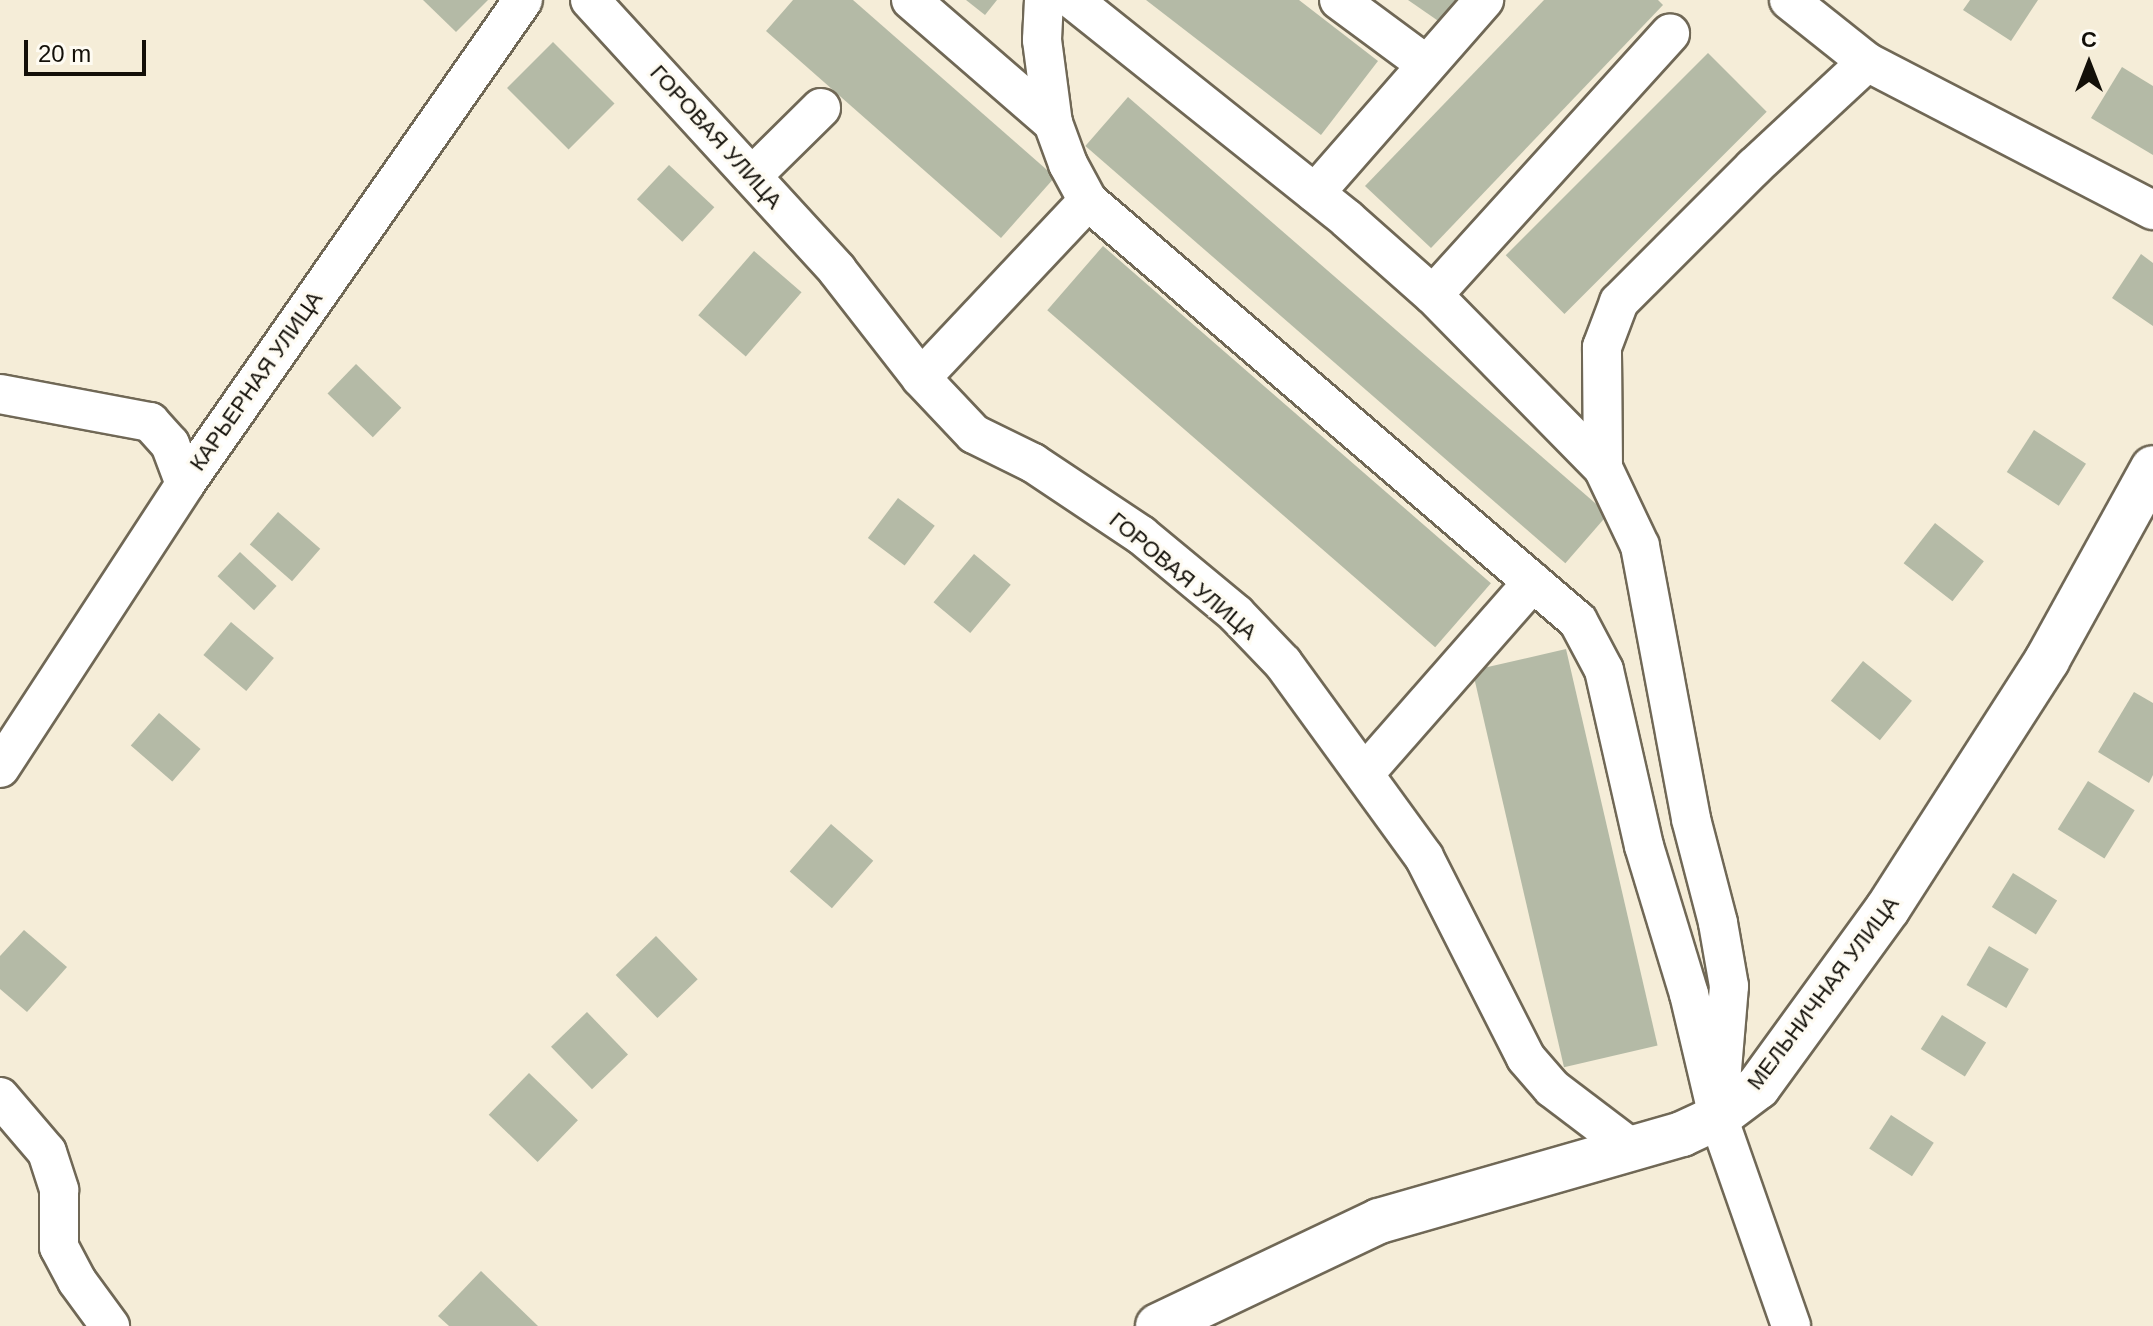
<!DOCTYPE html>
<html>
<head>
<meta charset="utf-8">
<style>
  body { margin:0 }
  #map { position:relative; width:2153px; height:1326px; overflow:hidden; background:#f5edd8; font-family:Arial,sans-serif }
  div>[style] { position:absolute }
  .building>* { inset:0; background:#b4baa6; transform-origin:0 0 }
  .roads { filter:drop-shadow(2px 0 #706856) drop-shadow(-2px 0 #706856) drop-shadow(0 2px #706856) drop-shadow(0 -2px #706856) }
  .minor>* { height:38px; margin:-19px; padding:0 19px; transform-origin:19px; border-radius:19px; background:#fff }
  .major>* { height:44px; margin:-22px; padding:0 22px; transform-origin:22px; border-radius:22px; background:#fff }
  span { translate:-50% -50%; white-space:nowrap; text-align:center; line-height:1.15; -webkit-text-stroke:6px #fefbf2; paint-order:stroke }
  .street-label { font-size:22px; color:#131009 }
  .north { position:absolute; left:2049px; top:24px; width:80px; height:80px; -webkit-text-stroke:6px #fefbf2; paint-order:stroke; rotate:0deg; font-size:22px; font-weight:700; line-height:32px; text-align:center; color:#131009 }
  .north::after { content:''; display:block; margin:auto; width:28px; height:36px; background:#131009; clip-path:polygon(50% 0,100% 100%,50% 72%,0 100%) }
  .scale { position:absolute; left:24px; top:40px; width:122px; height:36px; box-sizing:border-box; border:4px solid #131009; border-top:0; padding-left:10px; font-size:24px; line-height:28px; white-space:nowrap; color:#131009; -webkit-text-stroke:6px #fefbf2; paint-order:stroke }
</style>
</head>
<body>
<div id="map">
  <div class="building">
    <div style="clip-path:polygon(423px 0,488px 0,456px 32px)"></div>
    <div style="clip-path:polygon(793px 0,853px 0,1055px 177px,1001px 238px,766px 31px)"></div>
    <div style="clip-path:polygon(966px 0,997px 0,985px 15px)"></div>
    <div style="clip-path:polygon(1146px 0,1299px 0,1378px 61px,1321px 135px)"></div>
    <div style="clip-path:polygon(1408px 0,1467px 0,1447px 27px)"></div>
    <div style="clip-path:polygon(1544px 0,1658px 0,1663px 5px,1431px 248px,1365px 186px)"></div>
    <div style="clip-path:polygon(1970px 0,2038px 0,2011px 41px,1963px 10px)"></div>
    <div style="left:553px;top:42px;width:87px;height:65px;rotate:45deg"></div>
    <div style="left:1708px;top:53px;width:83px;height:286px;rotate:45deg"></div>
    <div style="clip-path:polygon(2122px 67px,2153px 86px,2153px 155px,2091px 118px)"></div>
    <div style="left:1128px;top:97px;width:636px;height:65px;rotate:41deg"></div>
    <div style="left:669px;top:165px;width:62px;height:47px;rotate:43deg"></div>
    <div style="left:1103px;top:246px;width:514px;height:85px;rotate:41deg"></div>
    <div style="left:754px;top:251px;width:63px;height:85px;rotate:41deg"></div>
    <div style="clip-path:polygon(2141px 254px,2153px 263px,2153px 326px,2112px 298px)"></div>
    <div style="left:356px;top:364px;width:63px;height:41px;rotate:44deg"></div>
    <div style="left:2034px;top:430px;width:62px;height:50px;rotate:33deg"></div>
    <div style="left:898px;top:498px;width:46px;height:50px;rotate:37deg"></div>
    <div style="left:278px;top:512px;width:56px;height:43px;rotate:41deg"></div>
    <div style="left:1935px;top:523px;width:62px;height:51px;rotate:38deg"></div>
    <div style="left:240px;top:552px;width:50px;height:33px;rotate:43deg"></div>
    <div style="left:974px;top:554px;width:48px;height:63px;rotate:40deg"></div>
    <div style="left:231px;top:622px;width:56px;height:43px;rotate:40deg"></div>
    <div style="left:1566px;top:649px;width:407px;height:96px;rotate:77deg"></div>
    <div style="left:1863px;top:661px;width:63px;height:51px;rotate:39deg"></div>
    <div style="clip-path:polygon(2134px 692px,2153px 703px,2153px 775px,2149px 783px,2098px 752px)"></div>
    <div style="left:159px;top:713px;width:55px;height:43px;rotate:41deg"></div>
    <div style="left:2088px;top:781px;width:55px;height:57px;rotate:32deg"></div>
    <div style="left:831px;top:824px;width:56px;height:63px;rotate:41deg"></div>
    <div style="left:2013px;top:873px;width:52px;height:40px;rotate:32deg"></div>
    <div style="clip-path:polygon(24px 930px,67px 967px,27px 1012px,0 989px,0 956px)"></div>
    <div style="left:656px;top:936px;width:60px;height:56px;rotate:46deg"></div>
    <div style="left:1989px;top:946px;width:46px;height:45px;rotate:30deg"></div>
    <div style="left:587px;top:1012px;width:59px;height:50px;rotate:46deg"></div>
    <div style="left:1942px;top:1015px;width:52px;height:40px;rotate:32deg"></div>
    <div style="left:529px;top:1073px;width:68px;height:58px;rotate:44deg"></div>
    <div style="left:1891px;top:1115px;width:51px;height:40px;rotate:33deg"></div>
    <div style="clip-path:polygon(481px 1271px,538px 1326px,449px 1326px,438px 1316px)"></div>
  </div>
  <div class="roads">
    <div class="minor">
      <div style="left:590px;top:0;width:366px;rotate:47.5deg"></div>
      <div style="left:837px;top:270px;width:137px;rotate:52.1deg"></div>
      <div style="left:921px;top:378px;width:77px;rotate:46.6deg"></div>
      <div style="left:974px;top:434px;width:66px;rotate:26.2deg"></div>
      <div style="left:1033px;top:463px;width:130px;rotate:33.7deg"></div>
      <div style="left:1141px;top:535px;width:124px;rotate:39.7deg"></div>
      <div style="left:1236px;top:614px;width:68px;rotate:46.2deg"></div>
      <div style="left:1283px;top:663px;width:240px;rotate:54deg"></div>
      <div style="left:1424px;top:857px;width:225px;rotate:63.1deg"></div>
      <div style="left:1526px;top:1058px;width:40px;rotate:49deg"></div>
      <div style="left:1552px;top:1088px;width:99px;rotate:37.2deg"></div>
      <div style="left:911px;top:0;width:188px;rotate:40.9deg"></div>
      <div style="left:1044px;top:0;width:40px;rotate:92.9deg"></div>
      <div style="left:1042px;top:40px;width:84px;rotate:82.5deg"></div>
      <div style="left:1053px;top:123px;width:44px;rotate:69.9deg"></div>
      <div style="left:1068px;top:164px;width:42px;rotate:61.6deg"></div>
      <div style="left:1088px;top:201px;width:645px;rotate:40.6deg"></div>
      <div style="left:1578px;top:621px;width:55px;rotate:62deg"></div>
      <div style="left:1604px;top:670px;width:180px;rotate:77.2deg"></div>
      <div style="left:1644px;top:846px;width:155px;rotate:73.1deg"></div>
      <div style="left:1689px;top:994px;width:126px;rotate:76.7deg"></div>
      <div style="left:1718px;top:1117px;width:221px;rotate:70.7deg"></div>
      <div style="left:1073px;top:0;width:351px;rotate:38.6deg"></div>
      <div style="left:1347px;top:219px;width:115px;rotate:41.5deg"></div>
      <div style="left:1433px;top:295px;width:243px;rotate:45.5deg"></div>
      <div style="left:1603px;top:468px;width:86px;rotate:64.6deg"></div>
      <div style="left:1640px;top:546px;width:278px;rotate:79.4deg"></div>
      <div style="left:1691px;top:819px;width:107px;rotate:75.4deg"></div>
      <div style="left:1718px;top:923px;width:64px;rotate:80.1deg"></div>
      <div style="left:1729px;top:986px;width:96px;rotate:94.8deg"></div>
      <div style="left:1339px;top:0;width:109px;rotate:36.5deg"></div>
      <div style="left:1789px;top:0;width:100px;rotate:38.5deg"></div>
      <div style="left:1867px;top:62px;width:322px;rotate:27.4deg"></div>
      <div style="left:752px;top:176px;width:97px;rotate:-44.6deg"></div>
      <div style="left:1315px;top:193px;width:257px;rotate:-48.8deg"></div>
      <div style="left:1433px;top:295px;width:353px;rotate:-47.8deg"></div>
      <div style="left:921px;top:378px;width:243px;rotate:-46.7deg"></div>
      <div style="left:0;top:394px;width:153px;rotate:10.6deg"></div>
      <div style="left:150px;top:422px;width:30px;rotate:48deg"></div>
      <div style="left:170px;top:444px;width:43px;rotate:69.4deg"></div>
      <div style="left:1603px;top:468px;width:121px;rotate:-90.5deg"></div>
      <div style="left:1602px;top:347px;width:48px;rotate:-69.3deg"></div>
      <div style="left:1619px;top:302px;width:191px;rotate:-45deg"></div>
      <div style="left:1754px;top:167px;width:154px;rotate:-42.9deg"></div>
      <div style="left:0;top:768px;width:339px;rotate:-56.9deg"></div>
      <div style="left:185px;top:484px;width:590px;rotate:-55.07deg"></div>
      <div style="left:1365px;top:773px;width:254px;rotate:-48.7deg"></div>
      <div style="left:0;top:1097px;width:72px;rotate:49.5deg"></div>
      <div style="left:47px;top:1152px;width:40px;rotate:72deg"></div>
      <div style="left:59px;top:1190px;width:57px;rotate:90deg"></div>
      <div style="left:59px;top:1247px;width:38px;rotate:62deg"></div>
      <div style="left:77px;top:1281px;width:56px;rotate:53.7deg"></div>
    </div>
    <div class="major">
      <div style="left:1158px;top:1326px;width:245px;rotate:-25.4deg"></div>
      <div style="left:1379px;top:1221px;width:315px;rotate:-16deg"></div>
      <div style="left:1682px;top:1134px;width:40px;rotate:-25deg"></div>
      <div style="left:1718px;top:1117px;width:50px;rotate:-36.9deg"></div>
      <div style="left:1758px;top:1087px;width:221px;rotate:-54deg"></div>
      <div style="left:1888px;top:908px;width:295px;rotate:-57.3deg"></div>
      <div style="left:2047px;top:660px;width:219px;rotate:-61.1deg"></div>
    </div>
  </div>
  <div class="street-label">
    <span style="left:716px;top:137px;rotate:48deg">ГОРОВАЯ УЛИЦА</span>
    <span style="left:256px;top:381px;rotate:-55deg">КАРЬЕРНАЯ УЛИЦА</span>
    <span style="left:1183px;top:576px;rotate:40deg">ГОРОВАЯ УЛИЦА</span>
    <span style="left:1823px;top:993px;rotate:-53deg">МЕЛЬНИЧНАЯ УЛИЦА</span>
  </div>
  <div class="north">С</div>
  <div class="scale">20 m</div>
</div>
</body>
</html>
